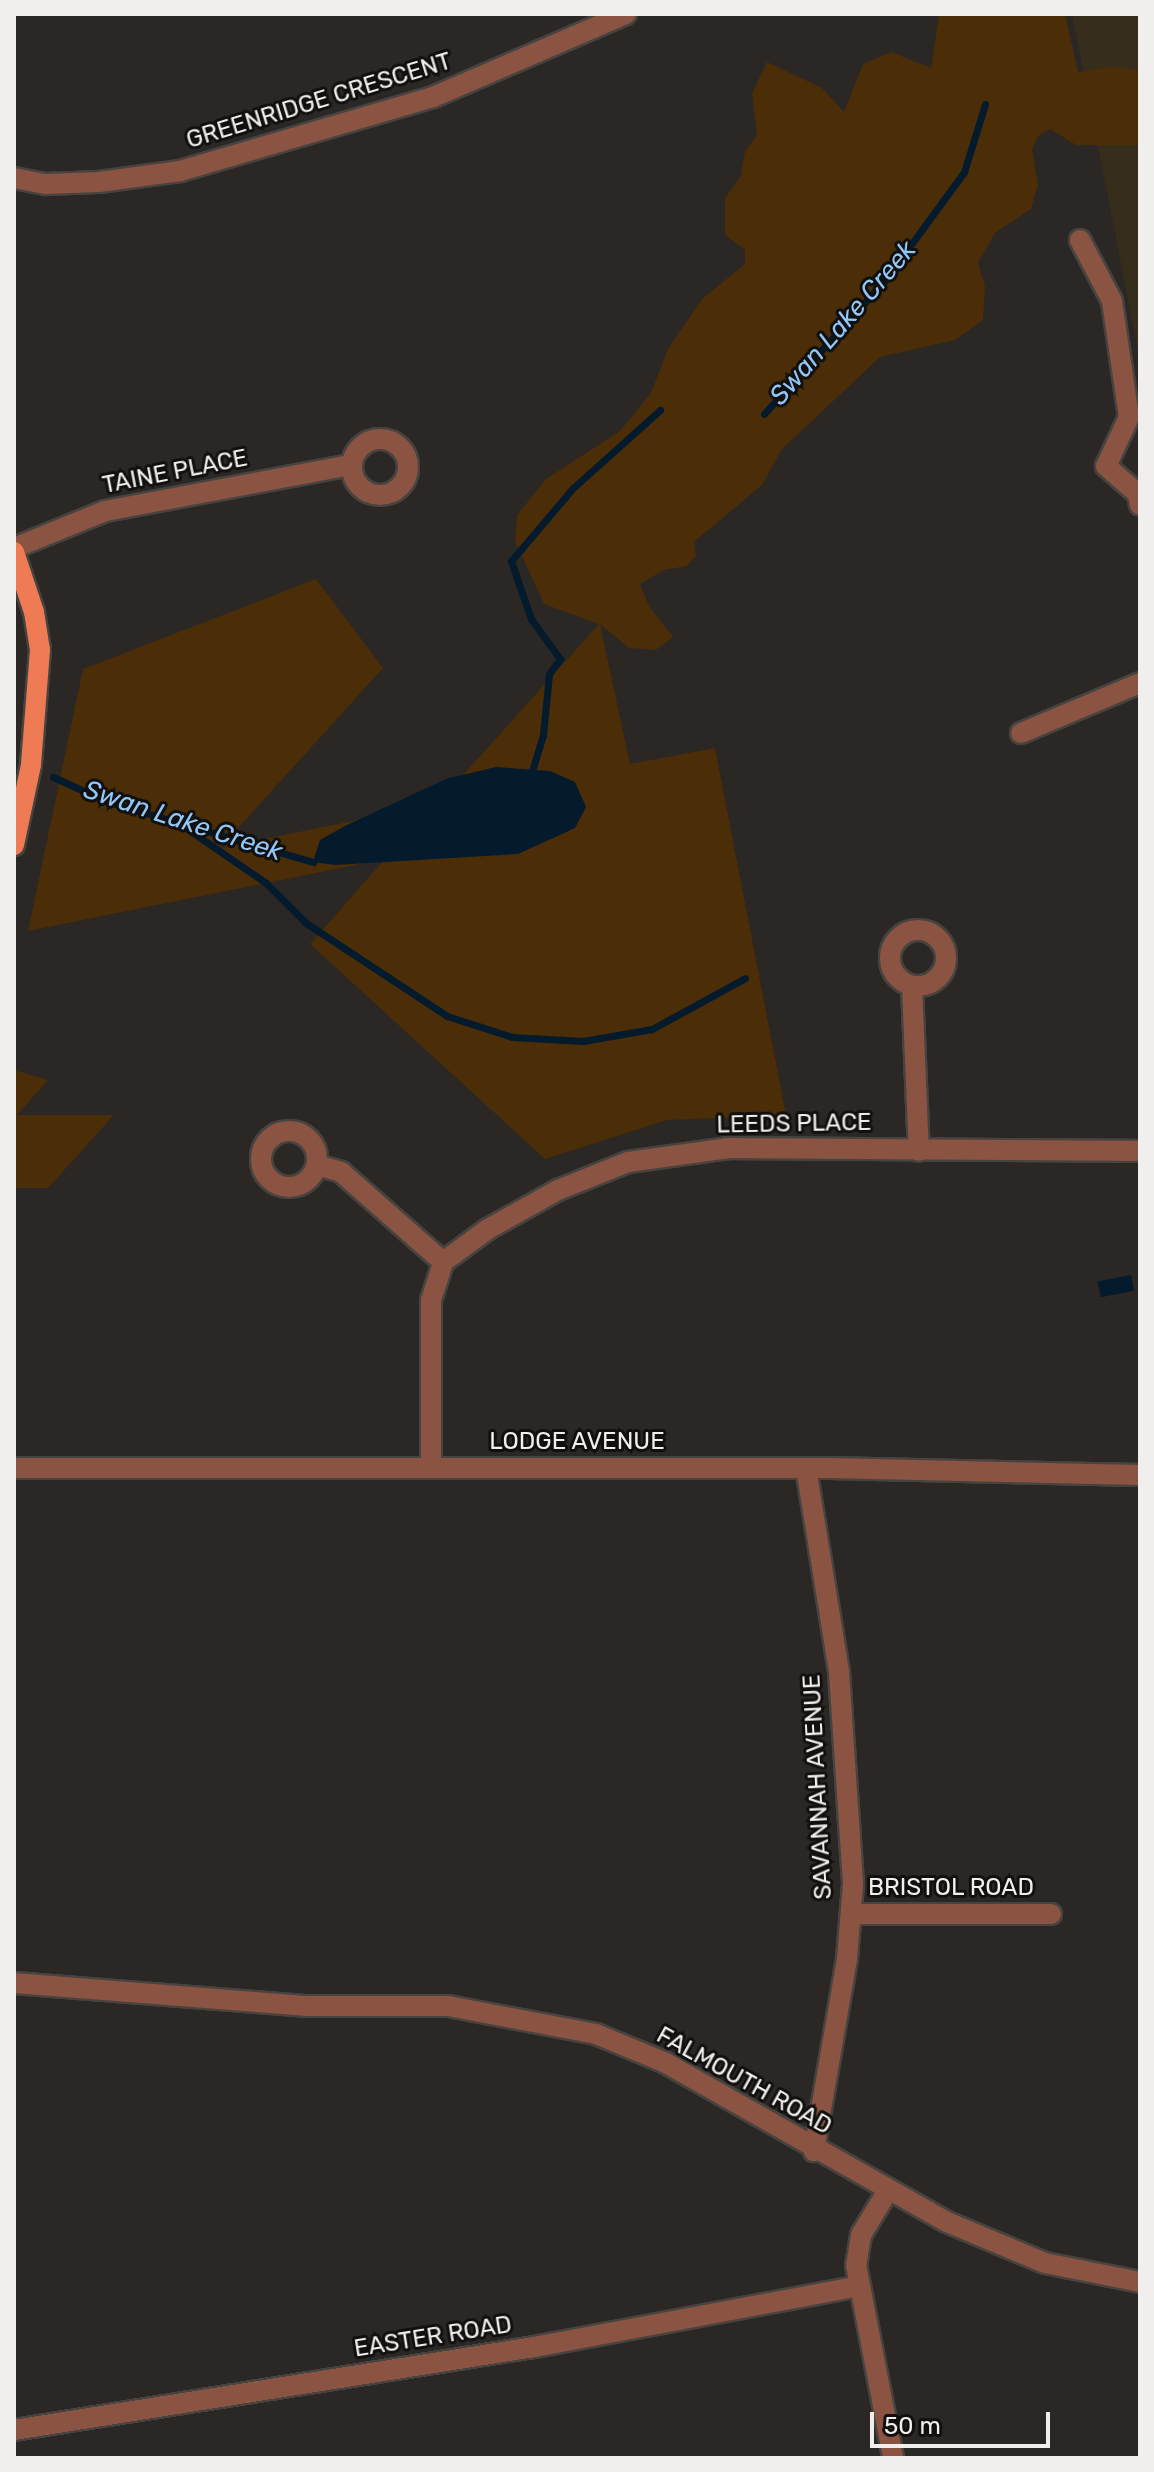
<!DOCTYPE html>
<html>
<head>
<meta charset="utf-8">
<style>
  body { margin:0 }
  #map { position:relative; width:1154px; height:2472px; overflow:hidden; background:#2a2724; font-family:Rubik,sans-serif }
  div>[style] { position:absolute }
  .commercial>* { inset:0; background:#372d1d }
  .green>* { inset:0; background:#4b2d07 }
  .water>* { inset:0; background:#041a2d; transform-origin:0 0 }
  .stream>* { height:7px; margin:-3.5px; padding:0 3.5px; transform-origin:3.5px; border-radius:3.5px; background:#041a2d }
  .roads { filter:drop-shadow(2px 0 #464340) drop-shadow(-2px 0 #464340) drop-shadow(0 2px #464340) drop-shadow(0 -2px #464340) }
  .minor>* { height:20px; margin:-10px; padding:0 10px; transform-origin:10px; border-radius:10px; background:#8b5341 }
  .minor>.ring { margin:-10px; padding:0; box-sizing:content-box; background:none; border:20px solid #8b5341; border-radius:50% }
  .major>* { height:20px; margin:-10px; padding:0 10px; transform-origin:10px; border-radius:10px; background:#ef7b54 }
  span { translate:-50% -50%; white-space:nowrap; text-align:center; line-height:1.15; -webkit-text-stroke:6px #11100f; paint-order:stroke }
  .street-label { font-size:24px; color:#f1efed }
  .water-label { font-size:26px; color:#91c7f8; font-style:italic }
  .frame { position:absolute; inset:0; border:16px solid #f1efed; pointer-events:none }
  .scale { position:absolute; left:870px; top:2412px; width:180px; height:36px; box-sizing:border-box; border:4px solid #f1efed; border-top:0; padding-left:10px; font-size:24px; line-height:28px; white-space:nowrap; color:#f1efed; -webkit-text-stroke:6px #11100f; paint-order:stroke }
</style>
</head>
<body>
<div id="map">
  <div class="commercial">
    <div style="clip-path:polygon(1072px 14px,1140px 14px,1140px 361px)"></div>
  </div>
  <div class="green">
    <div style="clip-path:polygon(939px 14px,1065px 14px,1078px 72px,1112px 67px,1140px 70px,1140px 145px,1076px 145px,1050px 129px,1038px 136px,1032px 149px,1038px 185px,1031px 209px,995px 233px,978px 263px,985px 286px,983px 320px,955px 340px,880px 357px,781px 450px,763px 484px,694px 542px,696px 556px,687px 566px,664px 570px,640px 584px,649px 606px,673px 637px,656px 650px,629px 648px,600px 624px,630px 764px,715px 748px,786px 1115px,667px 1120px,545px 1159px,310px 944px,385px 859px,28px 931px,83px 669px,316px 579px,383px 668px,220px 848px,437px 804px,599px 624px,544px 604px,515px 541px,517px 515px,546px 479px,620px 431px,651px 393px,668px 349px,702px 299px,745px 264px,745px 250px,725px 235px,725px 198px,741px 176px,745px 151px,757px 135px,752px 93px,767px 62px,822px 88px,844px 112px,863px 64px,891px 52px,931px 68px)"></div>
    <div style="clip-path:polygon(14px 1070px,48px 1080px,17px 1115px,114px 1115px,48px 1188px,14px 1188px)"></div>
  </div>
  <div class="water">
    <div style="clip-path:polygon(496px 767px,550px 771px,575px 782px,586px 807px,575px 828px,518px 854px,335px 865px,313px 862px,320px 840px,345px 826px,446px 779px)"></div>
    <div style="left:1131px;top:1275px;width:16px;height:34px;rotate:79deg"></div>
  </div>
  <div class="stream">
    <div style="left:764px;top:414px;width:181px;rotate:-47.9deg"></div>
    <div style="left:885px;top:280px;width:134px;rotate:-53.8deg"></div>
    <div style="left:964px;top:172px;width:71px;rotate:-72.8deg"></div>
    <div style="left:532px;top:771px;width:38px;rotate:-73deg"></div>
    <div style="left:543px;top:735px;width:61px;rotate:-84.4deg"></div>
    <div style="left:549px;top:674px;width:19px;rotate:-54deg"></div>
    <div style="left:560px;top:659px;width:49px;rotate:-125.9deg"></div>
    <div style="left:531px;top:619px;width:61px;rotate:-109deg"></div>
    <div style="left:511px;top:561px;width:96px;rotate:-49.7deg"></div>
    <div style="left:573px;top:488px;width:117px;rotate:-41.9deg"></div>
    <div style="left:53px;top:777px;width:60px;rotate:24.4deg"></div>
    <div style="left:108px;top:802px;width:214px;rotate:16.3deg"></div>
    <div style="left:173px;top:819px;width:113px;rotate:34.5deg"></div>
    <div style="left:266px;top:883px;width:57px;rotate:45deg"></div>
    <div style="left:306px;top:923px;width:169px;rotate:33.4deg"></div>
    <div style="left:447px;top:1016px;width:68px;rotate:17.9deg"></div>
    <div style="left:512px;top:1037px;width:71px;rotate:3.2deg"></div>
    <div style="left:583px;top:1041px;width:70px;rotate:-9.9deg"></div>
    <div style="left:652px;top:1029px;width:106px;rotate:-28.7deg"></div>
  </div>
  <div class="roads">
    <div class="minor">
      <div style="left:14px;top:178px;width:33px;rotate:11deg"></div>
      <div style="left:46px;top:184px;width:53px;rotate:-2.2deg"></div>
      <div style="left:99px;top:182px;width:82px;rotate:-7.7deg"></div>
      <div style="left:180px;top:171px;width:264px;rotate:-16.3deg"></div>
      <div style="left:433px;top:97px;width:210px;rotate:-23.3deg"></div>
      <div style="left:1080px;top:240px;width:69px;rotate:62.3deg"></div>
      <div style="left:1112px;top:301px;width:117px;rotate:81.7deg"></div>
      <div style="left:1129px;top:417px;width:54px;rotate:115.1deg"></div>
      <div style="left:1106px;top:466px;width:43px;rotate:41.2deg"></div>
      <div style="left:1138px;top:494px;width:11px;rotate:80deg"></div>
      <div class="ring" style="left:352px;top:439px;width:36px;height:36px"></div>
      <div style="left:14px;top:548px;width:98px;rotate:-22.1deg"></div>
      <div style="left:105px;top:511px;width:250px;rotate:-10.6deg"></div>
      <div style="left:1021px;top:733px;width:129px;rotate:-22.8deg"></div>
      <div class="ring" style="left:890px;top:930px;width:36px;height:36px"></div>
      <div style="left:912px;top:987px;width:164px;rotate:87.6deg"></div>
      <div class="ring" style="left:261px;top:1131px;width:36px;height:36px"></div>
      <div style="left:317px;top:1165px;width:25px;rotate:16deg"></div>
      <div style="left:341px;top:1172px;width:136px;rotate:41.4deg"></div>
      <div style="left:14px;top:1468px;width:816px"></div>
      <div style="left:830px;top:1468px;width:310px;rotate:1.3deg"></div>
      <div style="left:431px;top:1468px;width:168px;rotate:-90deg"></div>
      <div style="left:431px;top:1300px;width:40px;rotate:-72deg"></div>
      <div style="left:443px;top:1262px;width:56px;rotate:-36.3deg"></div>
      <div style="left:488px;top:1229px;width:80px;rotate:-29.1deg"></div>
      <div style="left:558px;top:1190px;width:75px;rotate:-21.8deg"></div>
      <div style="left:628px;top:1162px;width:102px;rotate:-7.9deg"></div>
      <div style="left:729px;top:1148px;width:411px;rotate:0.4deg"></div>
      <div style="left:806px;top:1468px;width:207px;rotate:80.8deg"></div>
      <div style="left:839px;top:1672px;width:212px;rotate:86.2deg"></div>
      <div style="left:853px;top:1884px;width:75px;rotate:94.6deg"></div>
      <div style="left:847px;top:1959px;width:195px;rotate:99.8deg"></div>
      <div style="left:851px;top:1914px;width:200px"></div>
      <div style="left:14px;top:1983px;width:295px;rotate:4.5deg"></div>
      <div style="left:308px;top:2006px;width:140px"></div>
      <div style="left:448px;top:2006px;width:151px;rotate:10.7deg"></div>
      <div style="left:596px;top:2034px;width:74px;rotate:22.4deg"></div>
      <div style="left:664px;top:2062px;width:325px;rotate:29.5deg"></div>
      <div style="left:947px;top:2222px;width:106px;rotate:22.7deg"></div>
      <div style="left:1045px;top:2263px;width:97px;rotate:11.3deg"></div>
      <div style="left:887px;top:2192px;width:50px;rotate:121.2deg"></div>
      <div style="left:861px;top:2235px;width:30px;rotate:99deg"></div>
      <div style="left:856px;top:2265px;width:197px;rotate:79.1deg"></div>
      <div style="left:14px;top:2430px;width:527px;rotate:-9.07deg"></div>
      <div style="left:534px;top:2347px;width:331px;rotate:-10.6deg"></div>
    </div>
    <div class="major">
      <div style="left:14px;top:552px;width:63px;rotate:71.6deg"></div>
      <div style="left:34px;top:612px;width:38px;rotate:81deg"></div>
      <div style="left:40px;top:650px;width:115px;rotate:94.5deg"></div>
      <div style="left:31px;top:765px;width:82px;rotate:102deg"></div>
    </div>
  </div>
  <div class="street-label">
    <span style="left:319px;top:101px;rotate:-17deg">GREENRIDGE CRESCENT</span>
    <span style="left:175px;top:472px;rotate:-11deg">TAINE PLACE</span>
    <span style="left:794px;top:1124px;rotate:-1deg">LEEDS PLACE</span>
    <span style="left:577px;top:1442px">LODGE AVENUE</span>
    <span style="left:818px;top:1787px;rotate:-93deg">SAVANNAH AVENUE</span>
    <span style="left:951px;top:1888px">BRISTOL ROAD</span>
    <span style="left:744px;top:2081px;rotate:29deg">FALMOUTH ROAD</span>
    <span style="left:433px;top:2337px;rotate:-9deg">EASTER ROAD</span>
  </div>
  <div class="water-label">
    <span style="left:843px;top:323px;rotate:-49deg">Swan Lake Creek</span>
    <span style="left:183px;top:821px;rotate:18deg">Swan Lake Creek</span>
  </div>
  <div class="frame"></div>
  <div class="scale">50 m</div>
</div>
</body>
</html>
